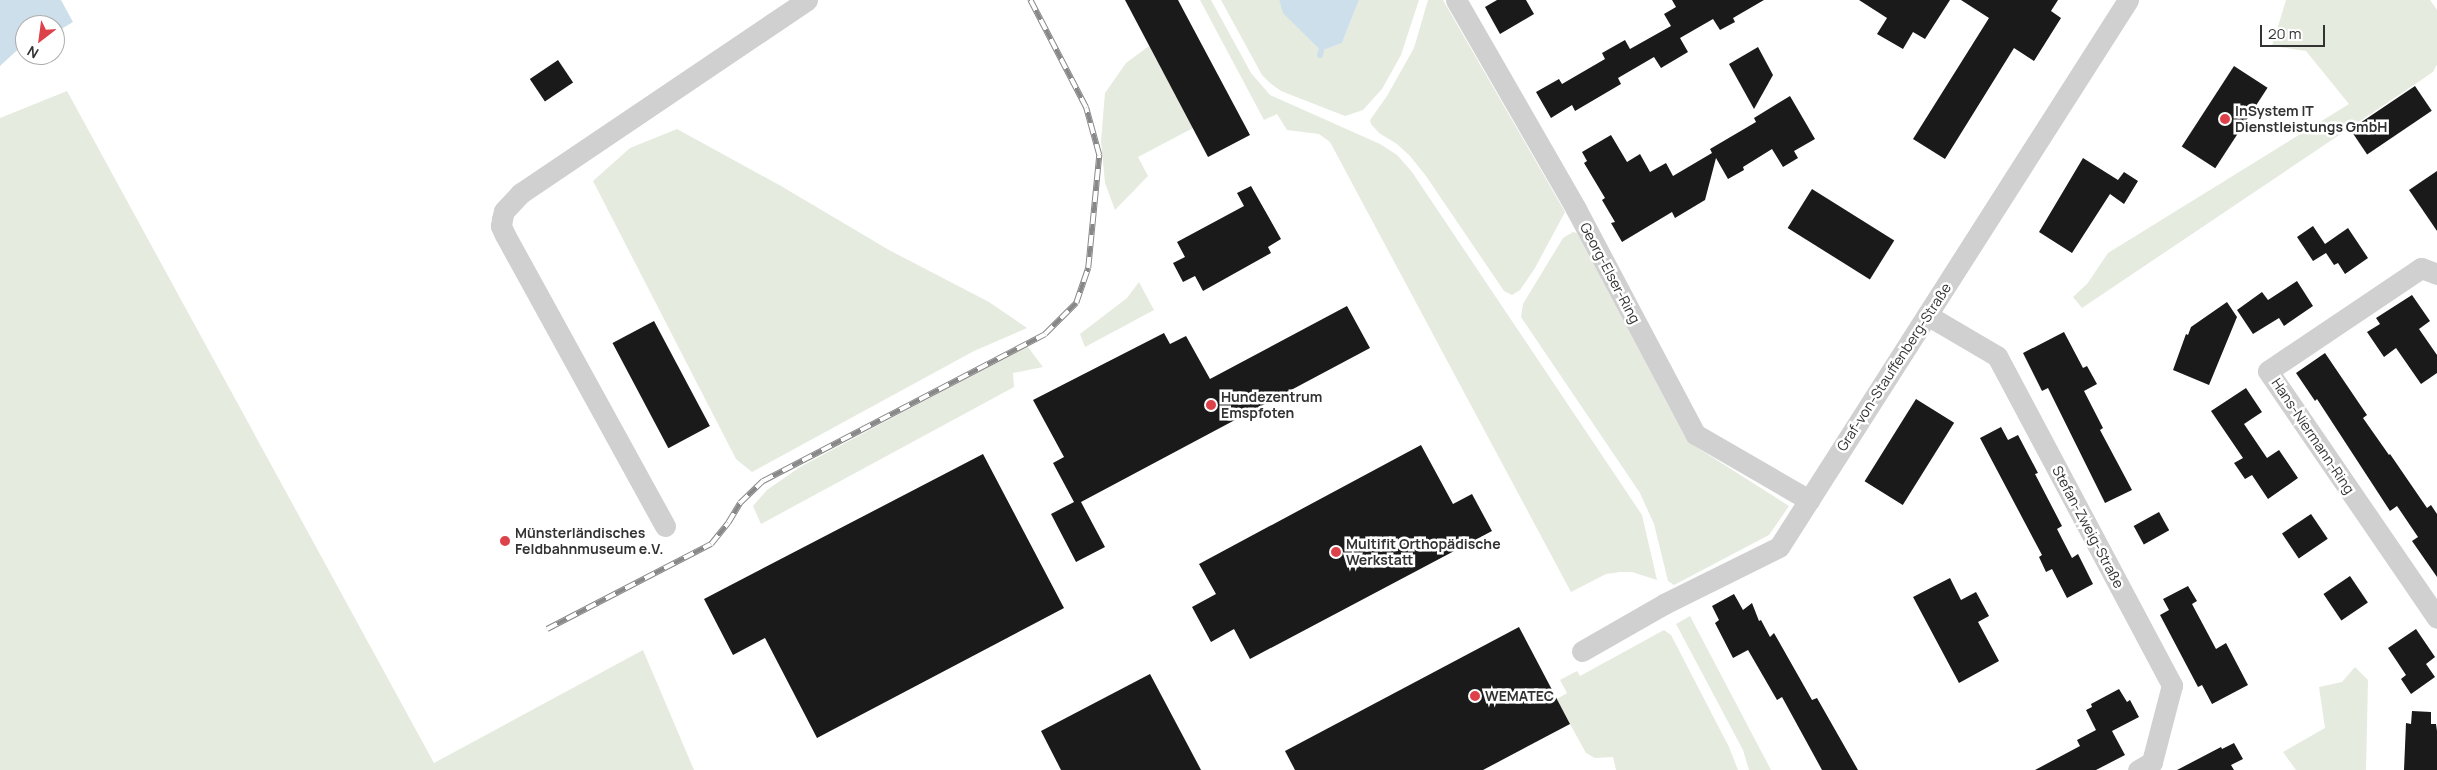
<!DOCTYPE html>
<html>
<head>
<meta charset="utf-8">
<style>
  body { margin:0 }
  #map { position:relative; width:2437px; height:770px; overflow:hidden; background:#fff; font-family:Manrope,sans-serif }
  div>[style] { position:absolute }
  .green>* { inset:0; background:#e5ebdf }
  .water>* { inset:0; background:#cddfea }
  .stream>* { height:6px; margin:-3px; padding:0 3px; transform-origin:3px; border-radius:3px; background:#cddfea }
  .building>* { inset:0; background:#1a1a1a; transform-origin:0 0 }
  .street>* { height:21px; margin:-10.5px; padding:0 10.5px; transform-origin:10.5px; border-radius:10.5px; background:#d0d0d0 }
  .rail>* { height:5.5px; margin-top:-2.75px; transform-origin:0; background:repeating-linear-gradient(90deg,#fff 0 11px,#888 0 22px); box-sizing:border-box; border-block:1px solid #888 }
  .dots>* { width:14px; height:14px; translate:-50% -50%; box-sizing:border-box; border:2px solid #fff; border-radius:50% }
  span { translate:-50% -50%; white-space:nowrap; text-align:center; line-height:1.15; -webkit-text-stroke:5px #fff; paint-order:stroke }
  .poi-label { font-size:14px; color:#333; font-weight:700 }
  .left { translate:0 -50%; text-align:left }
  .street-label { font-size:14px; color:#333 }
  .north { position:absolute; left:15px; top:15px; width:50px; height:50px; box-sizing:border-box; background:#fff; border:1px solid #adadad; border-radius:50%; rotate:210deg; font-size:14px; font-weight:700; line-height:20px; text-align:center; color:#333 }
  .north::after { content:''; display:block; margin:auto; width:18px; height:22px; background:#dd424a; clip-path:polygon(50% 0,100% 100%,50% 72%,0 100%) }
  .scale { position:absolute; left:2260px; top:25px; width:65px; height:22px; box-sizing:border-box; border:2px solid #333; border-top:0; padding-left:6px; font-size:15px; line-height:18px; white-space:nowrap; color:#333; -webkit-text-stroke:4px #fff; paint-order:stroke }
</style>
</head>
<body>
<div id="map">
  <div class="green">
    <div style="clip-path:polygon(1200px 0,1211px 0,1251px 73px,1270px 95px,1380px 144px,1397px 155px,1412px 172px,1642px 515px,1657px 580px,1632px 572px,1620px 572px,1606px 574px,1571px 592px,1330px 142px,1319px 134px,1287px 130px,1277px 114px,1264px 120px)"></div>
    <div style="clip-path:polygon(1221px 0,1279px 0,1284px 13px,1321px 51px,1342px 43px,1359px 0,1419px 0,1401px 55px,1382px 89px,1363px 110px,1345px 116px,1281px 91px,1270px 83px,1262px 75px)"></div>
    <div style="clip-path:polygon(1428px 0,1443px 0,1565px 212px,1535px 268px,1520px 290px,1512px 295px,1504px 291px,1426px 176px,1410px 156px,1397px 144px,1379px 133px,1371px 124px,1370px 120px,1387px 96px,1414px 48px)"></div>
    <div style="clip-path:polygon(2286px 0,2430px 0,2437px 10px,2437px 64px,2433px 72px,2082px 308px,2073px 297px,2087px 284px,2108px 253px,2349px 104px,2306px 51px,2272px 46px)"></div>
    <div style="clip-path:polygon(1149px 46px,1193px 128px,1138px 157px,1148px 176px,1115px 210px,1105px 183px,1101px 141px,1105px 93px,1126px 63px)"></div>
    <div style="clip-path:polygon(67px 91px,434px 763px,643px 650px,694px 770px,0 770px,0 118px)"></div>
    <div style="clip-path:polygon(677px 129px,781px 186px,889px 250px,989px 302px,1027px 328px,974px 351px,752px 472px,736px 459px,593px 181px,630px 148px)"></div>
    <div style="clip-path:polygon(1573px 232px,1577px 233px,1687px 441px,1789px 506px,1769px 535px,1674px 585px,1668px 581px,1654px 524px,1640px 493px,1521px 317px,1523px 304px,1563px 238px)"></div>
    <div style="clip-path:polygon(1139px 282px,1154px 310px,1085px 347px,1080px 334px,1127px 298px)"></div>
    <div style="clip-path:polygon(1027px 346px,1043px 367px,1013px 373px,1014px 387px,761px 524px,753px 506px,767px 490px,800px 467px)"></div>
    <div style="clip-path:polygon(1690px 616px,1771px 770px,1749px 770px,1743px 750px,1676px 624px)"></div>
    <div style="clip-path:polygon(1664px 630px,1671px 635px,1729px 747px,1738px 770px,1616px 770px,1613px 757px,1595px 758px,1586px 753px,1570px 724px,1557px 699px,1567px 693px,1560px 680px,1577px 671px,1580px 676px)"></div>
    <div style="clip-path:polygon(2355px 667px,2368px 680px,2366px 770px,2296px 770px,2283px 752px,2325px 728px,2319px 687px,2342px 682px)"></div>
  </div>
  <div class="water">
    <div style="clip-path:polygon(0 0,61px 0,73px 22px,58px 31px,55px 31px,55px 25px,25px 25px,25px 43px,0 66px)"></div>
    <div style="clip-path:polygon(1279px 0,1359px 0,1342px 43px,1321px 51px,1283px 13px)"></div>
  </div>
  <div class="stream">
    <div style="left:1320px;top:55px;width:4px;rotate:-76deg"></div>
  </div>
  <div class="building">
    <div style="clip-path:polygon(1125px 0,1178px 0,1250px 135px,1208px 157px)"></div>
    <div style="clip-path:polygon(1497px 0,1526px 0,1534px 14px,1500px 34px,1485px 7px)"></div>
    <div style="clip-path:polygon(1672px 0,1764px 0,1733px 18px,1735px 22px,1720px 30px,1713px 19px,1680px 38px,1688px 52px,1661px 68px,1654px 57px,1618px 78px,1621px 84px,1575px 111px,1572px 105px,1551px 118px,1536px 92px,1559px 79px,1562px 84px,1605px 59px,1602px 53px,1625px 40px,1630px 49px,1671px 26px,1664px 14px,1676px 7px)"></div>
    <div style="clip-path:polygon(1859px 0,1950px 0,1925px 39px,1913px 32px,1903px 49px,1877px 34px,1887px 18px)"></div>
    <div style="clip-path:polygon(1961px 0,2058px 0,2051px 11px,2061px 18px,2034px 61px,2014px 48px,1945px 159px,1913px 139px,1989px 18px)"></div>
    <div style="clip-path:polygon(1758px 47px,1773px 75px,1754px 109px,1729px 64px)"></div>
    <div style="left:558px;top:60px;width:27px;height:34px;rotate:56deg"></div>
    <div style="left:2234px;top:66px;width:40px;height:96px;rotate:33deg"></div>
    <div style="left:2415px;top:86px;width:30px;height:78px;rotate:56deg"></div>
    <div style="clip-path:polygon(1790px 96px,1815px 139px,1794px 151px,1798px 158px,1783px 167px,1772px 149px,1743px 167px,1744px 170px,1728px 179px,1716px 158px,1705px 200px,1675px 218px,1672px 212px,1622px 242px,1611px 223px,1615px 222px,1602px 200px,1605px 198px,1584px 163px,1587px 161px,1582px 152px,1611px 135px,1627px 162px,1640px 154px,1650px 172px,1666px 163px,1673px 176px,1712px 153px,1710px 149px,1756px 122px,1754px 118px)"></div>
    <div style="clip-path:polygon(2083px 158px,2118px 180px,2124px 172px,2138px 181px,2124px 204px,2110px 194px,2072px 253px,2039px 232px)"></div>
    <div style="clip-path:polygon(2437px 171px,2437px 231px,2409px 190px)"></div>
    <div style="clip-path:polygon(1251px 186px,1281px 239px,1268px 247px,1271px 253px,1203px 291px,1195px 276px,1183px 282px,1173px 263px,1185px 257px,1177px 242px,1244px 206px,1237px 193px)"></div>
    <div style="left:1812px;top:189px;width:97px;height:46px;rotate:32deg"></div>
    <div style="clip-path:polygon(2313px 226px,2325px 244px,2348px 228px,2368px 258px,2345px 274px,2338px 263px,2334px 265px,2326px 253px,2313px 261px,2297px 237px)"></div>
    <div style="clip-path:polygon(2297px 281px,2313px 306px,2284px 326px,2279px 318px,2253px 334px,2237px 310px,2262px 292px,2268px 300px)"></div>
    <div style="clip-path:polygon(2412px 295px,2430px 321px,2419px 329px,2437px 355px,2437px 373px,2421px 384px,2396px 348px,2384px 357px,2367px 332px,2380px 324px,2376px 318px)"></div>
    <div style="clip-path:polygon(2227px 302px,2237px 317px,2209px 385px,2173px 370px,2186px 334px,2188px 335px,2191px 327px)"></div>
    <div style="clip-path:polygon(1347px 306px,1370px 348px,1081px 502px,1105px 547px,1076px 562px,1051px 514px,1074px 502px,1053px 463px,1064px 457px,1033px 400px,1164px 333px,1170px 344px,1186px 336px,1210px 379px)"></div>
    <div style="left:654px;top:321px;width:119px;height:47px;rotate:62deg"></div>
    <div style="clip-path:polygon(2064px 332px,2083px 368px,2087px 366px,2097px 384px,2084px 391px,2103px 428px,2100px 430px,2132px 490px,2105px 503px,2048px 388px,2042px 391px,2023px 353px)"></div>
    <div style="clip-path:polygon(2325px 353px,2367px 415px,2363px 418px,2389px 455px,2390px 454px,2427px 508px,2431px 505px,2437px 514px,2437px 577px,2412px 541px,2418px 537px,2397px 506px,2390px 511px,2317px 399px,2315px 401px,2296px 373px)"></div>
    <div style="clip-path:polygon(2246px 388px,2262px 412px,2244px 424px,2267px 458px,2279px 450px,2298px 478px,2268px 499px,2252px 475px,2245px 479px,2234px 463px,2243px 458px,2211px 411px)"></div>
    <div style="left:1916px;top:399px;width:45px;height:97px;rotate:32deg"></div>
    <div style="clip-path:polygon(2001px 427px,2008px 440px,2018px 435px,2038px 473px,2035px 474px,2062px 526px,2057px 529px,2072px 558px,2078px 554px,2093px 584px,2067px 598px,2052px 569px,2046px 572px,2039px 557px,2042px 555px,1980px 438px)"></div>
    <div style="clip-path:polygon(1421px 445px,1453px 504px,1472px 494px,1492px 531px,1250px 659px,1234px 629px,1211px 642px,1192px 607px,1216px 594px,1199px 564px)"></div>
    <div style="clip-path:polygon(983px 454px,1064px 608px,817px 738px,765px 638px,733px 655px,704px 599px)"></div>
    <div style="left:2159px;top:512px;width:21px;height:29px;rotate:61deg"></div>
    <div style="left:2311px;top:514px;width:30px;height:35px;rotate:56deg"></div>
    <div style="left:2350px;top:576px;width:32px;height:32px;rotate:56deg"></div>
    <div style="clip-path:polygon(1950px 578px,1961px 600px,1976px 592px,1989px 616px,1978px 622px,1999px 661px,1959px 683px,1913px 597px)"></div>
    <div style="clip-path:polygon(2188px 586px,2197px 601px,2192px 604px,2216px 649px,2226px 643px,2248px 685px,2212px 704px,2202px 685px,2198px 687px,2160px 615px,2169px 610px,2163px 599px)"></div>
    <div style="clip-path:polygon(1734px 594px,1743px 610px,1752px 603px,1759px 621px,1761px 620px,1770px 637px,1774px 633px,1812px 700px,1817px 698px,1858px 770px,1822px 770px,1782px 697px,1777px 700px,1748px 650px,1733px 658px,1715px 623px,1719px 620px,1712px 606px)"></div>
    <div style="clip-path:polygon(1519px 627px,1570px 724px,1483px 770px,1295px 770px,1285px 751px)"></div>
    <div style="clip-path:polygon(2416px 629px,2435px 657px,2426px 664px,2435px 677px,2411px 694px,2401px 679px,2406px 675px,2388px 648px)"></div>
    <div style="clip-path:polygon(1150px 674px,1201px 770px,1061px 770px,1041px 731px)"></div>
    <div style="clip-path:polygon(2119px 689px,2127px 702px,2130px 700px,2139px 717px,2112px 731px,2125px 755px,2096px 770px,2035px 770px,2080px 746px,2077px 740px,2096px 730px,2086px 710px,2092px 707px,2091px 704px)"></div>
    <div style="clip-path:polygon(2412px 711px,2431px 712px,2431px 724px,2436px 724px,2437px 731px,2437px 770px,2404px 770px,2406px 723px,2411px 724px)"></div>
    <div style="clip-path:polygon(2234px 743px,2243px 759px,2231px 765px,2234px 770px,2177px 770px,2221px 747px,2222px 749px)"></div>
  </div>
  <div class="street">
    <div style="left:1456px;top:0;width:241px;rotate:60.1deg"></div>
    <div style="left:1576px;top:209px;width:255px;rotate:62.1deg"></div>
    <div style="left:1695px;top:434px;width:132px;rotate:30.1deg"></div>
    <div style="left:2437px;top:274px;width:17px;rotate:-159deg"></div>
    <div style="left:2421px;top:268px;width:184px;rotate:146.1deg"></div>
    <div style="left:2268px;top:371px;width:299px;rotate:55.6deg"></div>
    <div style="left:1927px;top:315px;width:81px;rotate:30.4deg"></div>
    <div style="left:1997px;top:356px;width:373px;rotate:62deg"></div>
    <div style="left:2172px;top:685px;width:80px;rotate:104.6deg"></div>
    <div style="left:2152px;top:762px;width:16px;rotate:150deg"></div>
    <div style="left:665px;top:526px;width:332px;rotate:-118.8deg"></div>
    <div style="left:505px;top:235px;width:10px;rotate:-114deg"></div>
    <div style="left:501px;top:226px;width:7px;rotate:-82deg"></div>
    <div style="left:502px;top:219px;width:8px;rotate:-76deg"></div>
    <div style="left:504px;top:211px;width:25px;rotate:-47deg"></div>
    <div style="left:521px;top:193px;width:345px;rotate:-34deg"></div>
    <div style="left:1582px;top:651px;width:95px;rotate:-29.8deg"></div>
    <div style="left:1664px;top:604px;width:128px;rotate:-26.4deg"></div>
    <div style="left:1779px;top:547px;width:649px;rotate:-57.46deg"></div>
  </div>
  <div class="rail">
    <div style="left:547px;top:629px;width:185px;rotate:-27.4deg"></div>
    <div style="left:711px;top:544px;width:27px;rotate:-51deg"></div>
    <div style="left:728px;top:523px;width:23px;rotate:-59deg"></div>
    <div style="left:740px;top:503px;width:32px;rotate:-44deg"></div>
    <div style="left:763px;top:481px;width:318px;rotate:-27.5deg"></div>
    <div style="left:1045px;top:334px;width:44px;rotate:-45deg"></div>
    <div style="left:1076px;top:303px;width:37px;rotate:-71deg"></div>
    <div style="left:1088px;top:268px;width:114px;rotate:-84.4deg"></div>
    <div style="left:1099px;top:155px;width:49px;rotate:-105.5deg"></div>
    <div style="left:1086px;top:108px;width:122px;rotate:-117.4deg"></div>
  </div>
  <div class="dots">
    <div style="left:2225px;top:119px;background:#dd424a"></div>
    <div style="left:1211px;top:405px;background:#dd424a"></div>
    <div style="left:505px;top:541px;background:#dd424a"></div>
    <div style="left:1336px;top:552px;background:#dd424a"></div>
    <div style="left:1475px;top:696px;background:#dd424a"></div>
  </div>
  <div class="poi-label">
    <span class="left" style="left:2235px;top:119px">InSystem IT<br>Dienstleistungs GmbH</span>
    <span class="left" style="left:1221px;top:405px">Hundezentrum<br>Emspfoten</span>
    <span class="left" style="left:515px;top:541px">Münsterländisches<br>Feldbahnmuseum e.V.</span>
    <span class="left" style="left:1346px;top:552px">Multifit Orthopädische<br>Werkstatt</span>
    <span class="left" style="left:1485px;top:696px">WEMATEC</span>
  </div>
  <div class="street-label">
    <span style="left:1610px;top:273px;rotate:62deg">Georg-Elser-Ring</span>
    <span style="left:1894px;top:367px;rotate:-57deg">Graf-von-Stauffenberg-Straße</span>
    <span style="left:2313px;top:436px;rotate:56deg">Hans-Niermann-Ring</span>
    <span style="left:2088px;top:527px;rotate:62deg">Stefan-Zweig-Straße</span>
  </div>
  <div class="north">N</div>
  <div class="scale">20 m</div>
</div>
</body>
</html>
